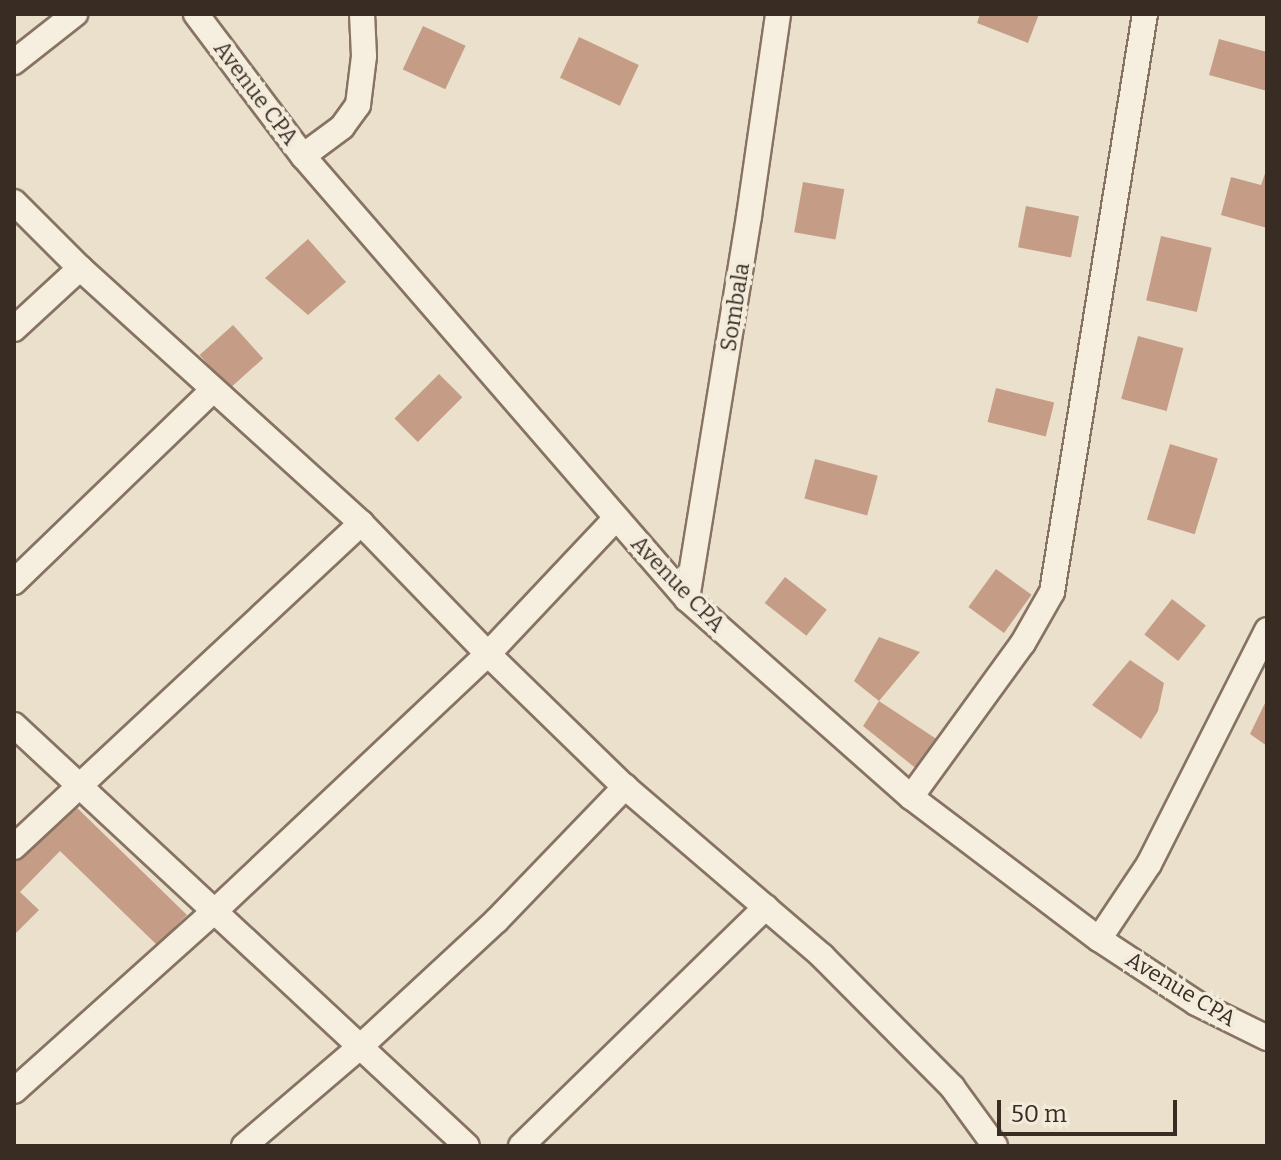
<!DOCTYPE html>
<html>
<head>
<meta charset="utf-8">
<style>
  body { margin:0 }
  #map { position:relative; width:1281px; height:1160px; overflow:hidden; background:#ebe0cc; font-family:Bitter,serif }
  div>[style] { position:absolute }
  .building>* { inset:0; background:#c59d87; transform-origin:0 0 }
  .roads { filter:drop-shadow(2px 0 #877362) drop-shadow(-2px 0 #877362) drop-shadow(0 2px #877362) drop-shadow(0 -2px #877362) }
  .minor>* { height:24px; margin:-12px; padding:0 12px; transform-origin:12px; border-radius:12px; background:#f6eedf }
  span { translate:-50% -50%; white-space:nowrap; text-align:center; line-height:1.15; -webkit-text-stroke:7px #f3ebdb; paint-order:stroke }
  .street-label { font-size:22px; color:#392d23 }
  .frame { position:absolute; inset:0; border:16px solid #392d23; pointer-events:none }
  .scale { position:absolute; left:997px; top:1100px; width:180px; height:36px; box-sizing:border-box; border:4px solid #392d23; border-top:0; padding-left:10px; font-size:24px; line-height:28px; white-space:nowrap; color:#392d23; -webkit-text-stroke:6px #f3ebdb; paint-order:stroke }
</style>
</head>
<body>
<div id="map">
  <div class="building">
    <div style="clip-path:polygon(980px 14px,1039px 14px,1028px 43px,977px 23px)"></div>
    <div style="left:423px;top:26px;width:47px;height:48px;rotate:25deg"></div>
    <div style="left:579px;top:37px;width:66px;height:45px;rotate:25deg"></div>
    <div style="clip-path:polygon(1219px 39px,1267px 52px,1267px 91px,1209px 75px)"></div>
    <div style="clip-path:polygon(1267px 168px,1267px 228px,1221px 215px,1231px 177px,1261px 185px)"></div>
    <div style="left:803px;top:182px;width:42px;height:51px;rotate:10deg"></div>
    <div style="left:1026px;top:206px;width:54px;height:42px;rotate:11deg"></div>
    <div style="left:1161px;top:236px;width:52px;height:66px;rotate:13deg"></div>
    <div style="clip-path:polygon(308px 239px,346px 282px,308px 315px,265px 278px)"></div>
    <div style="left:233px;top:325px;width:45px;height:45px;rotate:48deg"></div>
    <div style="left:1138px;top:336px;width:47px;height:65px;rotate:15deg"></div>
    <div style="left:439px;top:374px;width:33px;height:63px;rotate:45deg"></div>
    <div style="left:996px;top:388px;width:60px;height:35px;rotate:14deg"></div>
    <div style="left:1170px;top:444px;width:50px;height:79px;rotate:17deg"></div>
    <div style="left:815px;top:459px;width:65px;height:41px;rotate:15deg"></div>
    <div style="left:996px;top:569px;width:44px;height:47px;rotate:36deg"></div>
    <div style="left:785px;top:577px;width:53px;height:33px;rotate:38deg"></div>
    <div style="left:1172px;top:599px;width:43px;height:45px;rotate:38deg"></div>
    <div style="clip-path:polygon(879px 637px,920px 652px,879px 701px,854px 681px)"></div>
    <div style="clip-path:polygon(1130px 660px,1164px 683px,1158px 711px,1141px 739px,1092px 705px)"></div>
    <div style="clip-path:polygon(1267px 699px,1267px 746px,1250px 734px)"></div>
    <div style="clip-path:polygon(879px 701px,941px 742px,918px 770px,863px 726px)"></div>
    <div style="clip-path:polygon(69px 800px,187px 915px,157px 945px,60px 851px,20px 892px,39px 910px,14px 935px,14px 856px)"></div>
  </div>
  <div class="roads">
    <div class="minor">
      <div style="left:196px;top:14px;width:178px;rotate:53deg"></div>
      <div style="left:303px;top:156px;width:586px;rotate:49.08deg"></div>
      <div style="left:687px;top:599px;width:299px;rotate:41.5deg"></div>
      <div style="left:911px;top:797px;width:236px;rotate:37.1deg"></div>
      <div style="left:1099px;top:939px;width:116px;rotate:33.4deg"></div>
      <div style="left:1196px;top:1003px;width:79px;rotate:26.2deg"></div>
      <div style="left:14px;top:62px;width:78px;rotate:-38.2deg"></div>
      <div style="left:303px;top:156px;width:49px;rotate:-36.6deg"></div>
      <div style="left:342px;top:127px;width:27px;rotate:-54deg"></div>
      <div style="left:358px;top:105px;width:49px;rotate:-83deg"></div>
      <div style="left:364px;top:56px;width:42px;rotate:-92.7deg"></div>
      <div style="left:14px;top:202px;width:93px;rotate:45deg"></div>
      <div style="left:80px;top:268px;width:379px;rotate:42.2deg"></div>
      <div style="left:361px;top:523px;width:182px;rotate:45.9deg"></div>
      <div style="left:488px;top:654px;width:191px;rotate:44.2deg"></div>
      <div style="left:625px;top:787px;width:260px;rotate:40.6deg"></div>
      <div style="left:822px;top:956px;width:185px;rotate:45.2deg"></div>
      <div style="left:952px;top:1087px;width:73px;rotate:53.9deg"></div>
      <div style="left:14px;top:329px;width:90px;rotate:-42.7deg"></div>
      <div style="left:14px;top:582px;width:277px;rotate:-44deg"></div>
      <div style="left:687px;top:599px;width:388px;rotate:-80.8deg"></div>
      <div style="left:749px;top:216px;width:204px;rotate:-81.8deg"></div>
      <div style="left:14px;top:725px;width:618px;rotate:42.9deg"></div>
      <div style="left:911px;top:797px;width:190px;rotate:-54deg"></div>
      <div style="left:1023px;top:643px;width:59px;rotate:-60.4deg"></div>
      <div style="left:1052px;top:592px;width:585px;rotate:-80.86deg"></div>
      <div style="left:14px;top:847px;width:475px;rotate:-43deg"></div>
      <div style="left:1099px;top:939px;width:90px;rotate:-56.3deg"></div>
      <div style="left:1149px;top:864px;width:262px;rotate:-63.2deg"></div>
      <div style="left:14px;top:1091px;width:271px;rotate:-41.9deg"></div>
      <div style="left:216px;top:910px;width:374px;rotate:-43.3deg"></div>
      <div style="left:488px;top:654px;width:187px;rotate:-46.7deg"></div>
      <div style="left:244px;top:1146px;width:154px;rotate:-40.5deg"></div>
      <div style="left:361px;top:1046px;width:185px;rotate:-42.8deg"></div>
      <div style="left:497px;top:920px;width:185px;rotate:-46.1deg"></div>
      <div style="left:521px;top:1146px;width:342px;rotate:-44.3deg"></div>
    </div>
  </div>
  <div class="street-label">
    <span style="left:256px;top:93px;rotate:53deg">Avenue CPA</span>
    <span style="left:735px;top:307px;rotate:-81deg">Sombala</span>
    <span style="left:678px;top:584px;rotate:46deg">Avenue CPA</span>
    <span style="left:1181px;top:989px;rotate:31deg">Avenue CPA</span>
  </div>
  <div class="frame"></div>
  <div class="scale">50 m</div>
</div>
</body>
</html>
